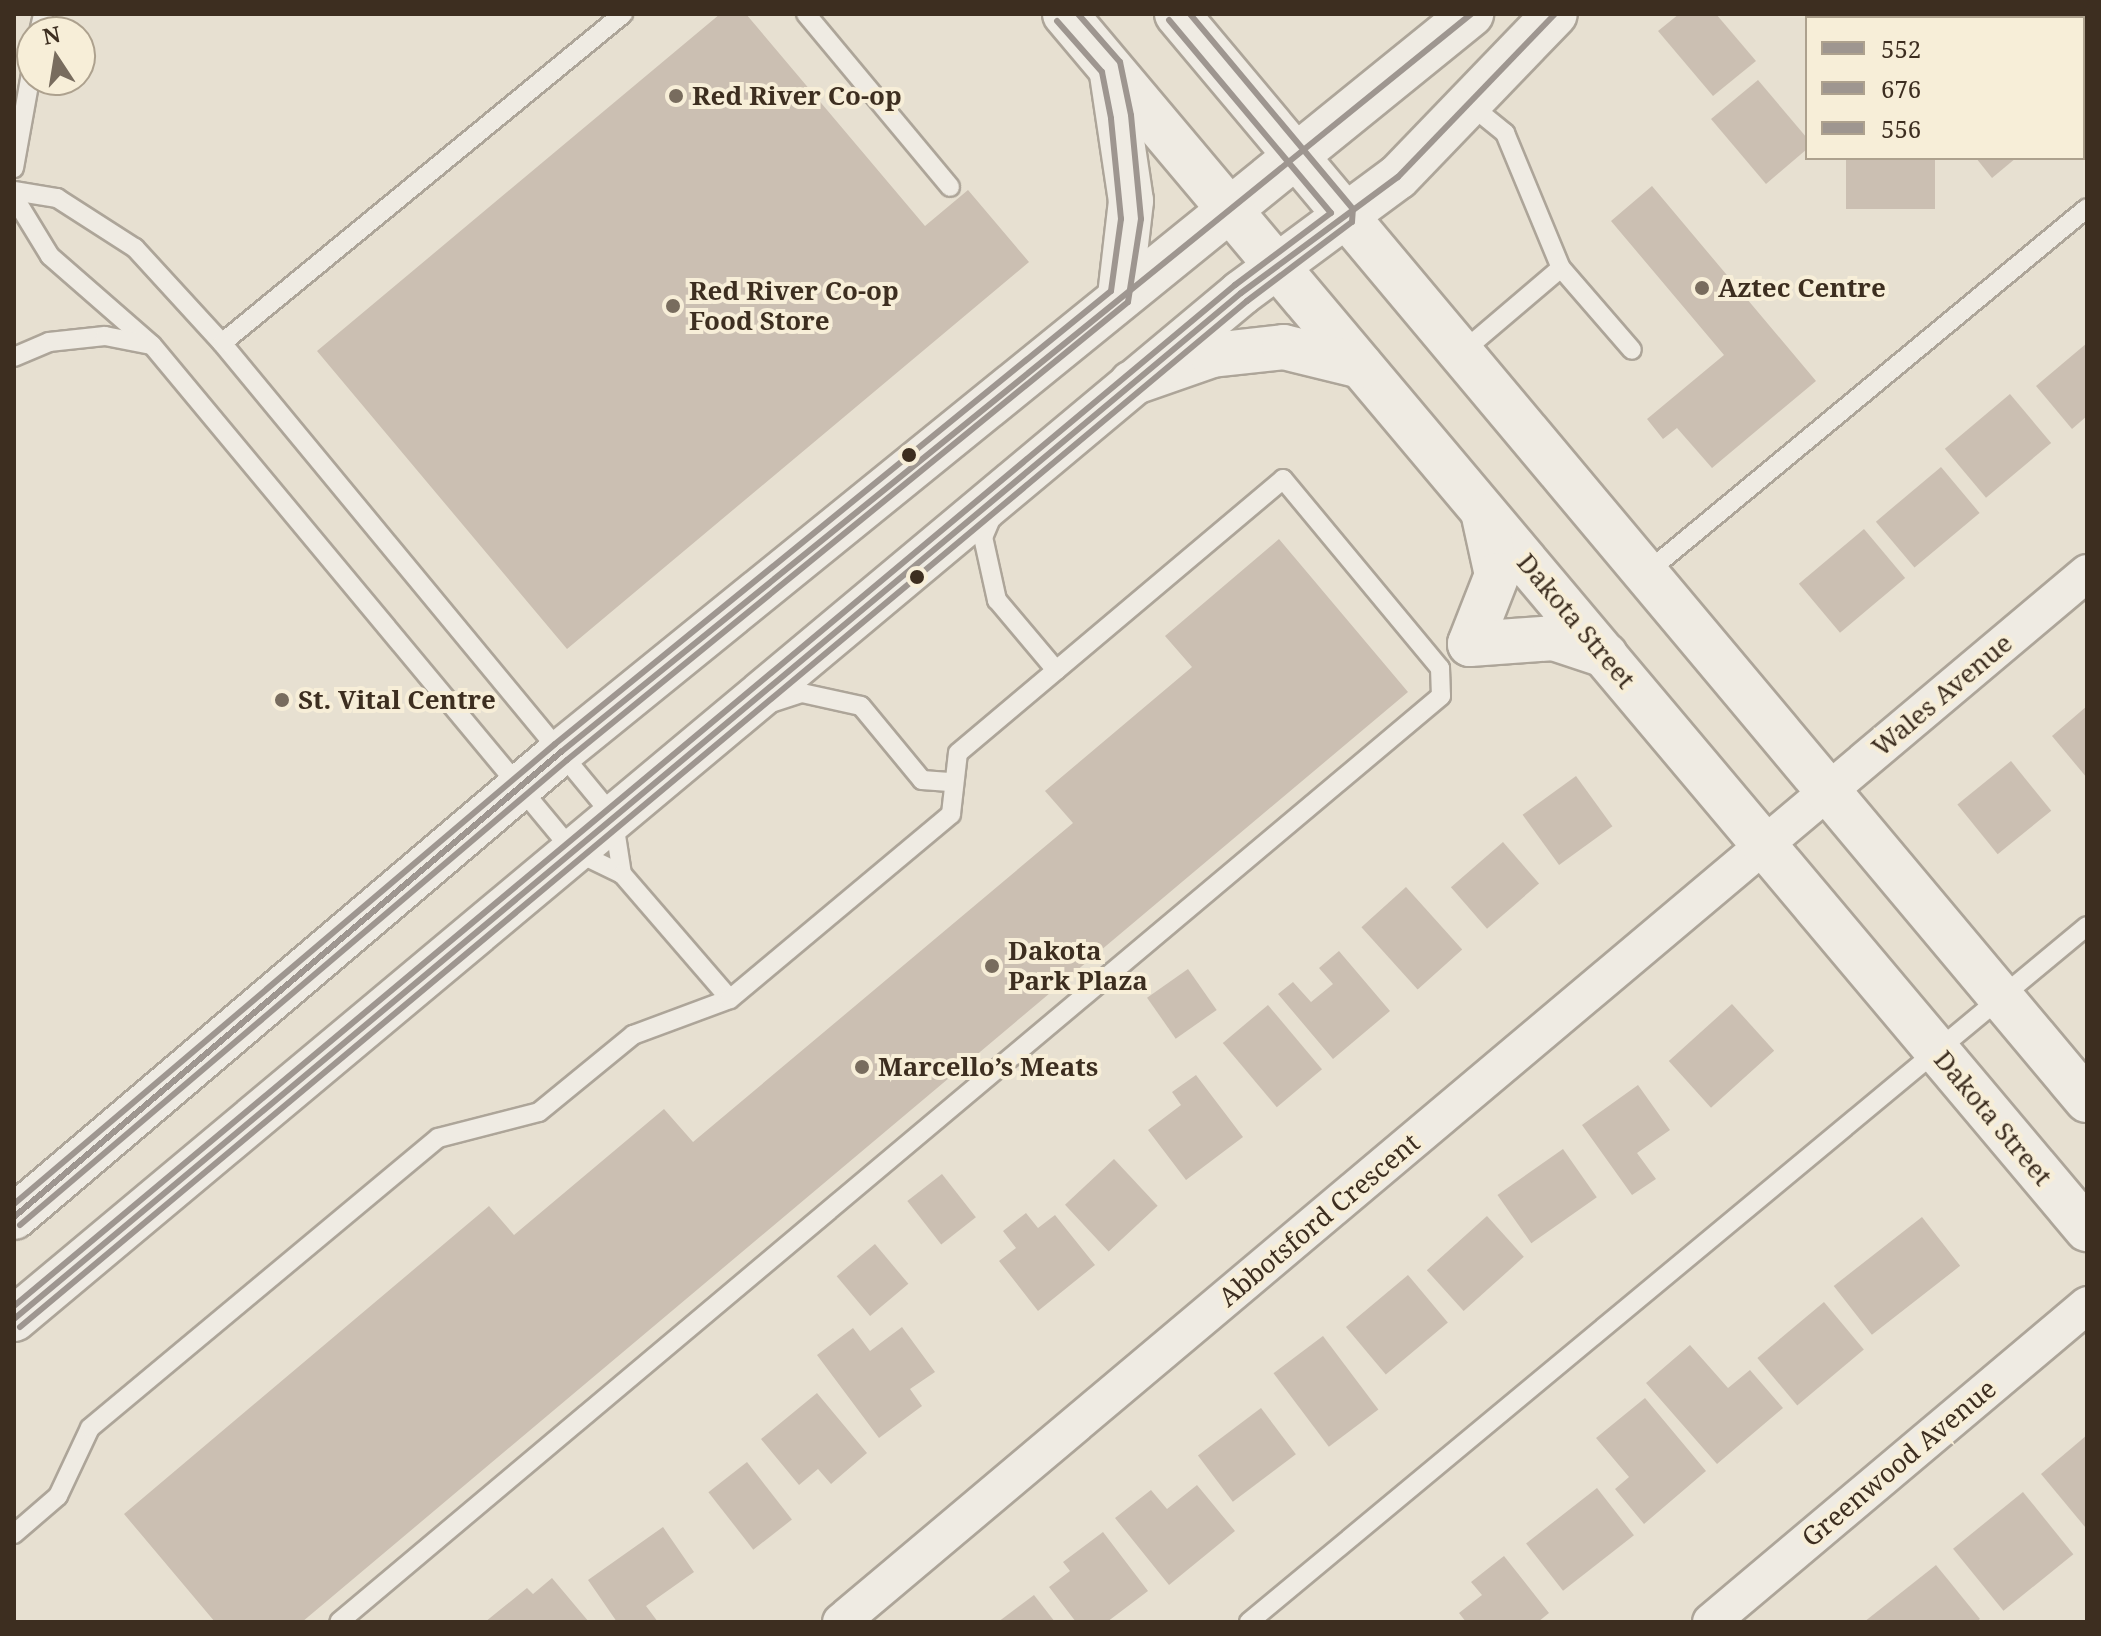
<!DOCTYPE html>
<html>
<head>
<meta charset="utf-8">
<style>
  body { margin:0 }
  #map { position:relative; width:2101px; height:1636px; overflow:hidden; background:#e7e0d1; font-family:"Noto Serif",serif }
  div>[style] { position:absolute }
  .building>* { inset:0; background:#cbbfb2; transform-origin:0 0 }
  .roads { filter:drop-shadow(2px 0 #ada599) drop-shadow(-2px 0 #ada599) drop-shadow(0 2px #ada599) drop-shadow(0 -2px #ada599) }
  .service>* { height:18px; margin:-9px; padding:0 9px; transform-origin:9px; border-radius:9px; background:#efebe3 }
  .minor>* { height:36px; margin:-18px; padding:0 18px; transform-origin:18px; border-radius:18px; background:#efebe3 }
  .tertiary>* { height:44px; margin:-22px; padding:0 22px; transform-origin:22px; border-radius:22px; background:#efebe3 }
  .secondary>* { height:44px; margin:-22px; padding:0 22px; transform-origin:22px; border-radius:22px; background:#efebe3 }
  .bus-1>* { height:6px; margin:-3px; padding:0 3px; transform-origin:3px; border-radius:3px; background:#9e9690 }
  .bus-2>* { height:6px; margin:-3px; padding:0 3px; transform-origin:3px; border-radius:3px; background:#9e9690 }
  .bus-3>* { height:6px; margin:-3px; padding:0 3px; transform-origin:3px; border-radius:3px; background:#9e9690 }
  .dots>* { width:22px; height:22px; translate:-50% -50%; box-sizing:border-box; border:4px solid #f7eed8; border-radius:50% }
  span { translate:-50% -50%; white-space:nowrap; text-align:center; line-height:1.15; -webkit-text-stroke:8px #f7eed8; paint-order:stroke }
  .poi-label { font-size:26px; color:#3d2e20; font-weight:700 }
  .left { translate:0 -50%; text-align:left }
  .street-label { font-size:26px; color:#3d2e20 }
  .frame { position:absolute; inset:0; border:16px solid #3d2e20; pointer-events:none }
  .legend { position:absolute; left:1805px; top:16px; width:280px; height:144px; box-sizing:border-box; background:#f7eed8; border:2px solid #ada18e; margin:0; padding:10px 14px; list-style:none; font-size:24px; color:#3d2e20 }
  .legend li { display:flex; align-items:center; gap:16px; height:40px }
  .legend b { width:40px; border:2px solid #ada18e }
  .north { position:absolute; left:16px; top:16px; width:80px; height:80px; box-sizing:border-box; background:#f7eed8; border:2px solid #ada18e; border-radius:50%; rotate:348deg; font-size:22px; font-weight:700; line-height:32px; text-align:center; color:#3d2e20 }
  .north::after { content:''; display:block; margin:auto; width:28px; height:36px; background:#786c5e; clip-path:polygon(50% 0,100% 100%,50% 72%,0 100%) }
</style>
</head>
<body>
<div id="map">
  <div class="building">
    <div style="clip-path:polygon(720px 14px,746px 14px,925px 226px,968px 190px,1029px 262px,567px 649px,317px 351px)"></div>
    <div style="clip-path:polygon(1679px 14px,1716px 14px,1756px 61px,1713px 96px,1658px 31px)"></div>
    <div style="clip-path:polygon(2044px 14px,2087px 14px,2087px 71px,2083px 18px,2043px 18px)"></div>
    <div style="clip-path:polygon(1758px 80px,1807px 138px,1807px 149px,1766px 184px,1711px 119px)"></div>
    <div style="left:1846px;top:158px;width:89px;height:51px"></div>
    <div style="clip-path:polygon(1976px 158px,2016px 158px,1992px 178px)"></div>
    <div style="clip-path:polygon(1652px 186px,1816px 381px,1712px 468px,1677px 428px,1663px 439px,1647px 419px,1724px 355px,1611px 221px)"></div>
    <div style="clip-path:polygon(2087px 343px,2087px 416px,2072px 429px,2036px 386px)"></div>
    <div style="left:2010px;top:394px;width:64px;height:85px;rotate:50deg"></div>
    <div style="left:1941px;top:467px;width:60px;height:85px;rotate:50deg"></div>
    <div style="left:1864px;top:529px;width:64px;height:85px;rotate:50deg"></div>
    <div style="clip-path:polygon(1279px 539px,1408px 692px,302px 1622px,215px 1622px,124px 1514px,489px 1206px,514px 1235px,664px 1109px,693px 1142px,1073px 823px,1045px 791px,1192px 667px,1165px 636px)"></div>
    <div style="clip-path:polygon(2087px 706px,2087px 778px,2052px 736px)"></div>
    <div style="left:2011px;top:761px;width:64px;height:69px;rotate:51deg"></div>
    <div style="left:1576px;top:776px;width:62px;height:66px;rotate:54deg"></div>
    <div style="left:1503px;top:842px;width:55px;height:69px;rotate:49deg"></div>
    <div style="left:1406px;top:887px;width:84px;height:60px;rotate:48deg"></div>
    <div style="clip-path:polygon(1339px 951px,1390px 1011px,1333px 1059px,1278px 994px,1293px 982px,1311px 1002px,1333px 984px,1319px 968px)"></div>
    <div style="left:1188px;top:969px;width:50px;height:50px;rotate:55deg"></div>
    <div style="left:1732px;top:1004px;width:63px;height:85px;rotate:48deg"></div>
    <div style="left:1268px;top:1005px;width:84px;height:59px;rotate:50deg"></div>
    <div style="clip-path:polygon(1196px 1075px,1243px 1137px,1186px 1180px,1148px 1130px,1181px 1105px,1172px 1092px)"></div>
    <div style="clip-path:polygon(1638px 1085px,1670px 1130px,1637px 1153px,1656px 1179px,1632px 1195px,1582px 1125px)"></div>
    <div style="left:1563px;top:1149px;width:59px;height:80px;rotate:55deg"></div>
    <div style="left:1114px;top:1159px;width:64px;height:67px;rotate:47deg"></div>
    <div style="left:942px;top:1174px;width:55px;height:44px;rotate:52deg"></div>
    <div style="clip-path:polygon(1026px 1213px,1038px 1228px,1055px 1215px,1095px 1265px,1038px 1311px,999px 1261px,1016px 1248px,1003px 1231px)"></div>
    <div style="left:1487px;top:1216px;width:55px;height:81px;rotate:48deg"></div>
    <div style="left:1922px;top:1217px;width:62px;height:112px;rotate:52deg"></div>
    <div style="left:875px;top:1244px;width:52px;height:50px;rotate:50deg"></div>
    <div style="left:1408px;top:1275px;width:62px;height:81px;rotate:50deg"></div>
    <div style="left:1824px;top:1302px;width:62px;height:87px;rotate:50deg"></div>
    <div style="clip-path:polygon(902px 1327px,935px 1372px,910px 1389px,922px 1406px,879px 1438px,817px 1355px,853px 1328px,870px 1351px)"></div>
    <div style="left:1323px;top:1336px;width:92px;height:62px;rotate:53deg"></div>
    <div style="clip-path:polygon(1690px 1345px,1728px 1388px,1750px 1370px,1783px 1408px,1717px 1464px,1646px 1383px)"></div>
    <div style="clip-path:polygon(817px 1393px,867px 1453px,831px 1484px,818px 1469px,799px 1485px,761px 1439px)"></div>
    <div style="clip-path:polygon(1645px 1398px,1706px 1471px,1644px 1524px,1615px 1489px,1629px 1477px,1596px 1438px)"></div>
    <div style="left:1261px;top:1408px;width:58px;height:79px;rotate:53deg"></div>
    <div style="clip-path:polygon(2087px 1435px,2087px 1525px,2085px 1527px,2041px 1474px)"></div>
    <div style="left:747px;top:1462px;width:73px;height:49px;rotate:52deg"></div>
    <div style="clip-path:polygon(1197px 1485px,1235px 1531px,1169px 1585px,1115px 1518px,1151px 1490px,1167px 1509px)"></div>
    <div style="left:1597px;top:1488px;width:60px;height:90px;rotate:52deg"></div>
    <div style="left:2023px;top:1492px;width:80px;height:90px;rotate:51deg"></div>
    <div style="clip-path:polygon(663px 1527px,694px 1572px,646px 1606px,658px 1622px,617px 1622px,588px 1580px)"></div>
    <div style="clip-path:polygon(1103px 1532px,1148px 1591px,1107px 1622px,1076px 1622px,1049px 1587px,1070px 1571px,1063px 1562px)"></div>
    <div style="clip-path:polygon(1504px 1556px,1549px 1613px,1538px 1622px,1466px 1622px,1459px 1613px,1482px 1595px,1471px 1582px)"></div>
    <div style="clip-path:polygon(1936px 1565px,1980px 1619px,1976px 1622px,1864px 1622px)"></div>
    <div style="clip-path:polygon(552px 1578px,589px 1622px,485px 1622px,527px 1588px,533px 1594px)"></div>
    <div style="clip-path:polygon(1034px 1595px,1055px 1622px,998px 1622px)"></div>
  </div>
  <div class="roads">
    <div class="service">
      <div style="left:806px;top:14px;width:225px;rotate:50.2deg"></div>
      <div style="left:39px;top:32px;width:18px;rotate:-77deg"></div>
      <div style="left:1468px;top:103px;width:48px;rotate:39deg"></div>
      <div style="left:1505px;top:133px;width:146px;rotate:67.5deg"></div>
      <div style="left:14px;top:168px;width:102px;rotate:-79.8deg"></div>
      <div style="left:14px;top:191px;width:44px;rotate:9.2deg"></div>
      <div style="left:57px;top:198px;width:93px;rotate:32.7deg"></div>
      <div style="left:135px;top:248px;width:129px;rotate:47.5deg"></div>
      <div style="left:222px;top:343px;width:614px;rotate:50.42deg"></div>
      <div style="left:613px;top:816px;width:59px;rotate:81.2deg"></div>
      <div style="left:14px;top:197px;width:69px;rotate:58.6deg"></div>
      <div style="left:50px;top:256px;width:135px;rotate:41.1deg"></div>
      <div style="left:152px;top:345px;width:657px;rotate:50.25deg"></div>
      <div style="left:572px;top:850px;width:55px;rotate:25.6deg"></div>
      <div style="left:622px;top:874px;width:165px;rotate:49.2deg"></div>
      <div style="left:222px;top:343px;width:519px;rotate:-39.37deg"></div>
      <div style="left:1461px;top:353px;width:131px;rotate:-40.4deg"></div>
      <div style="left:1561px;top:268px;width:108px;rotate:49.1deg"></div>
      <div style="left:14px;top:357px;width:38px;rotate:-23deg"></div>
      <div style="left:49px;top:342px;width:56px;rotate:-6.1deg"></div>
      <div style="left:105px;top:336px;width:47px;rotate:11.1deg"></div>
      <div style="left:993px;top:514px;width:25px;rotate:113deg"></div>
      <div style="left:983px;top:537px;width:65px;rotate:77.5deg"></div>
      <div style="left:997px;top:600px;width:92px;rotate:49.9deg"></div>
      <div style="left:1646px;top:573px;width:572px;rotate:-39.61deg"></div>
      <div style="left:771px;top:703px;width:33px;rotate:-18deg"></div>
      <div style="left:802px;top:693px;width:60px;rotate:12.4deg"></div>
      <div style="left:861px;top:706px;width:96px;rotate:50.5deg"></div>
      <div style="left:922px;top:780px;width:31px;rotate:4deg"></div>
      <div style="left:14px;top:1534px;width:58px;rotate:-40.8deg"></div>
      <div style="left:58px;top:1496px;width:75px;rotate:-64.8deg"></div>
      <div style="left:90px;top:1428px;width:453px;rotate:-39.8deg"></div>
      <div style="left:438px;top:1138px;width:104px;rotate:-14.4deg"></div>
      <div style="left:539px;top:1112px;width:122px;rotate:-39.3deg"></div>
      <div style="left:633px;top:1035px;width:103px;rotate:-20.4deg"></div>
      <div style="left:730px;top:999px;width:288px;rotate:-39.9deg"></div>
      <div style="left:951px;top:814px;width:61px;rotate:-83.5deg"></div>
      <div style="left:958px;top:753px;width:425px;rotate:-40.1deg"></div>
      <div style="left:1283px;top:479px;width:246px;rotate:50.3deg"></div>
      <div style="left:1440px;top:668px;width:28px;rotate:88deg"></div>
      <div style="left:1441px;top:696px;width:1439px;rotate:139.96deg"></div>
      <div style="left:1249px;top:1622px;width:1089px;rotate:-39.71deg"></div>
    </div>
    <div class="minor">
      <div style="left:841px;top:1622px;width:1629px;rotate:-40.09deg"></div>
      <div style="left:1711px;top:1622px;width:492px;rotate:-40.1deg"></div>
    </div>
    <div class="tertiary">
      <div style="left:14px;top:1217px;width:718px;rotate:-40.37deg"></div>
      <div style="left:561px;top:752px;width:1172px;rotate:-39.04deg"></div>
      <div style="left:14px;top:1319px;width:1599px;rotate:-39.9deg"></div>
      <div style="left:1241px;top:293px;width:195px;rotate:-36.5deg"></div>
      <div style="left:1398px;top:177px;width:226px;rotate:-46.1deg"></div>
    </div>
    <div class="secondary">
      <div style="left:1065px;top:14px;width:1588px;rotate:49.93deg"></div>
      <div style="left:1177px;top:14px;width:1417px;rotate:50.04deg"></div>
      <div style="left:1112px;top:74px;width:128px;rotate:81.5deg"></div>
      <div style="left:1131px;top:201px;width:96px;rotate:96.6deg"></div>
      <div style="left:1132px;top:383px;width:85px;rotate:-19.3deg"></div>
      <div style="left:1212px;top:355px;width:72px;rotate:-6.3deg"></div>
      <div style="left:1284px;top:347px;width:79px;rotate:13.9deg"></div>
      <div style="left:1484px;top:516px;width:60px;rotate:77.6deg"></div>
      <div style="left:1497px;top:575px;width:74px;rotate:111.4deg"></div>
      <div style="left:1470px;top:644px;width:84px;rotate:-4.1deg"></div>
      <div style="left:1554px;top:638px;width:54px;rotate:18.4deg"></div>
    </div>
  </div>
  <div class="bus-1">
    <div style="left:14px;top:1217px;width:718px;rotate:-40.37deg"></div>
    <div style="left:561px;top:752px;width:1172px;rotate:-39.04deg"></div>
    <div style="left:14px;top:1319px;width:1599px;rotate:-39.9deg"></div>
    <div style="left:1241px;top:293px;width:195px;rotate:-36.5deg"></div>
    <div style="left:1398px;top:177px;width:226px;rotate:-46.1deg"></div>
  </div>
  <div class="bus-2">
    <div style="left:20px;top:1225px;width:718px;rotate:-40.37deg"></div>
    <div style="left:567px;top:760px;width:724px;rotate:-39.23deg"></div>
    <div style="left:1128px;top:302px;width:84px;rotate:-81.1deg"></div>
    <div style="left:1141px;top:219px;width:104px;rotate:-95.5deg"></div>
    <div style="left:1131px;top:115px;width:54px;rotate:-101.7deg"></div>
    <div style="left:1120px;top:62px;width:64px;rotate:-131.2deg"></div>
    <div style="left:20px;top:1327px;width:1599px;rotate:-39.9deg"></div>
    <div style="left:1247px;top:301px;width:131px;rotate:-37deg"></div>
    <div style="left:1352px;top:222px;width:13px;rotate:-86deg"></div>
    <div style="left:1353px;top:209px;width:254px;rotate:-129.9deg"></div>
  </div>
  <div class="bus-3">
    <div style="left:14px;top:1204px;width:710px;rotate:-40.37deg"></div>
    <div style="left:555px;top:744px;width:717px;rotate:-39.17deg"></div>
    <div style="left:1111px;top:291px;width:73px;rotate:-82.1deg"></div>
    <div style="left:1121px;top:219px;width:101px;rotate:-95.7deg"></div>
    <div style="left:1111px;top:118px;width:47px;rotate:-101.1deg"></div>
    <div style="left:1102px;top:72px;width:68px;rotate:-131.4deg"></div>
    <div style="left:14px;top:1306px;width:1592px;rotate:-39.9deg"></div>
    <div style="left:1235px;top:285px;width:120px;rotate:-36.9deg"></div>
    <div style="left:1331px;top:213px;width:252px;rotate:-130deg"></div>
  </div>
  <div class="dots">
    <div style="left:676px;top:96px;background:#786c5e"></div>
    <div style="left:1702px;top:288px;background:#786c5e"></div>
    <div style="left:673px;top:306px;background:#786c5e"></div>
    <div style="left:909px;top:455px;background:#3d2e20"></div>
    <div style="left:917px;top:577px;background:#3d2e20"></div>
    <div style="left:282px;top:700px;background:#786c5e"></div>
    <div style="left:992px;top:966px;background:#786c5e"></div>
    <div style="left:862px;top:1067px;background:#786c5e"></div>
  </div>
  <div class="poi-label">
    <span class="left" style="left:692px;top:96px">Red River Co-op</span>
    <span class="left" style="left:1718px;top:288px">Aztec Centre</span>
    <span class="left" style="left:689px;top:306px">Red River Co-op<br>Food Store</span>
    <span class="left" style="left:298px;top:700px">St. Vital Centre</span>
    <span class="left" style="left:1008px;top:966px">Dakota<br>Park Plaza</span>
    <span class="left" style="left:878px;top:1067px">Marcello’s Meats</span>
  </div>
  <div class="street-label">
    <span style="left:1576px;top:621px;rotate:50deg">Dakota Street</span>
    <span style="left:1942px;top:695px;rotate:-40deg">Wales Avenue</span>
    <span style="left:1993px;top:1118px;rotate:50deg">Dakota Street</span>
    <span style="left:1319px;top:1220px;rotate:-40deg">Abbotsford Crescent</span>
    <span style="left:1899px;top:1463px;rotate:-40deg">Greenwood Avenue</span>
  </div>
  <div class="frame"></div>
  <ul class="legend">
  <li><b style="height:10px;background:#9e9690"></b>552</li>
  <li><b style="height:10px;background:#9e9690"></b>676</li>
  <li><b style="height:10px;background:#9e9690"></b>556</li>
  </ul>
  <div class="north">N</div>
</div>
</body>
</html>
